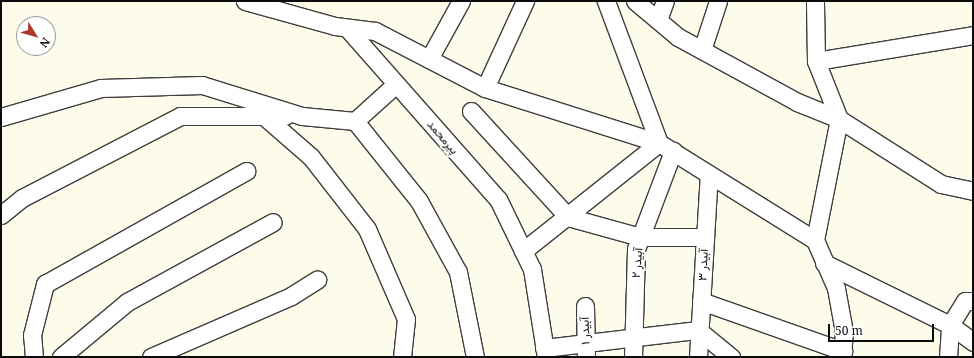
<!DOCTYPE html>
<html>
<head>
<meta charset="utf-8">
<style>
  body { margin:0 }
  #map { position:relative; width:974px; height:358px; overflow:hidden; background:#fdfcea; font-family:"Noto Serif",Vazirmatn,serif }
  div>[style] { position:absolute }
  .roads { filter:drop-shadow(1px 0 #3e3e3e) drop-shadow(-1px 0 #3e3e3e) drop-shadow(0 1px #3e3e3e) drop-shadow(0 -1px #3e3e3e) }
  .minor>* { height:17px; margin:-8.5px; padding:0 8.5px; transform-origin:8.5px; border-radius:8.5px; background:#fff }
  span { translate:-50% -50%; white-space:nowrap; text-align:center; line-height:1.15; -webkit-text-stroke:4px #fff; paint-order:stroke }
  .street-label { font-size:12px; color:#0b0b0b }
  .frame { position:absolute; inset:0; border:2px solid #0b0b0b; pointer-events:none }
  .north { position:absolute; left:16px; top:16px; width:40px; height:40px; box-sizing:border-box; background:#fff; border:1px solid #9d9d9d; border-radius:50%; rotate:127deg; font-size:11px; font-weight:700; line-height:16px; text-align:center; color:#0b0b0b }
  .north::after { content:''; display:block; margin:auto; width:14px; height:18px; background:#af382e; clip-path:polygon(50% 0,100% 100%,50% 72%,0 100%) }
  .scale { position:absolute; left:828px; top:324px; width:106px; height:18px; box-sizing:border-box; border:2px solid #0b0b0b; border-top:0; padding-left:5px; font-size:12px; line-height:14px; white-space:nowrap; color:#0b0b0b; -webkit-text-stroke:3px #fff; paint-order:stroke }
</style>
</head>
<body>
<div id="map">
  <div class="roads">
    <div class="minor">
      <div style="left:245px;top:1px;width:93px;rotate:15.5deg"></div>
      <div style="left:335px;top:26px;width:40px;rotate:7.1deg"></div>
      <div style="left:375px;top:31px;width:124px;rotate:27.4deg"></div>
      <div style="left:485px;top:88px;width:182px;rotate:17.5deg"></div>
      <div style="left:659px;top:143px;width:184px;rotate:31.9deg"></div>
      <div style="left:815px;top:240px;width:52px;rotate:66.4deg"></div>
      <div style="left:836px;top:288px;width:45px;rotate:79.7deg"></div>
      <div style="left:844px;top:332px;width:25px;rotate:95deg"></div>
      <div style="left:635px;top:1px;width:56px;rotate:39.9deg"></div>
      <div style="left:678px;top:37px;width:136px;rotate:28.6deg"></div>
      <div style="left:797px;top:102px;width:45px;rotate:22deg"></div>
      <div style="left:839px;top:119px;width:121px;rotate:32.5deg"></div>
      <div style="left:941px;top:184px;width:33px;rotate:12deg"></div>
      <div style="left:658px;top:20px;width:20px;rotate:-70deg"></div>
      <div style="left:347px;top:28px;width:228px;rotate:48.6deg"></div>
      <div style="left:498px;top:199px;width:78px;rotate:64.1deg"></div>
      <div style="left:532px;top:269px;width:89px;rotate:81deg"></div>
      <div style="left:702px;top:50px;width:52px;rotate:-71.9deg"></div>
      <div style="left:429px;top:59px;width:66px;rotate:-61.1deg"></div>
      <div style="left:816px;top:61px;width:159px;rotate:-9.4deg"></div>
      <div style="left:485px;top:88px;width:96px;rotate:-65.3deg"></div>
      <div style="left:471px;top:111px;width:144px;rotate:47.5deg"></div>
      <div style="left:568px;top:217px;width:75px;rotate:15.5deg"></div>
      <div style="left:640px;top:237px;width:65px"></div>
      <div style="left:264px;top:116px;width:62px;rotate:41.1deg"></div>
      <div style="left:311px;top:157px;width:91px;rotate:52.1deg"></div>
      <div style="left:367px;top:229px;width:98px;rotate:66.6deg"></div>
      <div style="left:406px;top:319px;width:38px;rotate:96deg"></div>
      <div style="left:1px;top:117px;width:104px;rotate:-16.2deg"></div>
      <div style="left:101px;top:88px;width:101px;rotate:-1.7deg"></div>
      <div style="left:202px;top:85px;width:105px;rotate:17.2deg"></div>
      <div style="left:302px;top:116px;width:53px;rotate:5.4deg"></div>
      <div style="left:355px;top:121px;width:55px;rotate:-42.1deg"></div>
      <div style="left:355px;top:121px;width:102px;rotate:51.3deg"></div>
      <div style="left:419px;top:201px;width:81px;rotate:61.2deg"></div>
      <div style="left:458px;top:272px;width:87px;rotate:78.7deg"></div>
      <div style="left:1px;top:215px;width:27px;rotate:-39deg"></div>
      <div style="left:22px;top:198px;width:178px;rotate:-27.4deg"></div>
      <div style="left:180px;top:116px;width:105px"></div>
      <div style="left:815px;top:240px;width:123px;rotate:-78.8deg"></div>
      <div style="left:839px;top:119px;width:62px;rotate:-111.6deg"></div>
      <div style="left:816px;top:61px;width:60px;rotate:-91deg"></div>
      <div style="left:523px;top:251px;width:174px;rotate:-38.5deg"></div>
      <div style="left:659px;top:143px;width:152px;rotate:-110.5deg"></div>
      <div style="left:824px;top:263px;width:140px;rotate:26.2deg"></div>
      <div style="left:950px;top:325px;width:29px;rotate:36deg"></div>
      <div style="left:701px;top:301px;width:151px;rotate:19.4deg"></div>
      <div style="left:585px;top:306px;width:51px;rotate:88.9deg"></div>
      <div style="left:544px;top:348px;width:155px;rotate:-6.7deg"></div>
      <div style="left:698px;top:330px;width:43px;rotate:39.3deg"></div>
      <div style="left:34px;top:357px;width:22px;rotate:-95deg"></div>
      <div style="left:32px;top:335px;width:53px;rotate:-75.7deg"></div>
      <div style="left:45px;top:284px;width:231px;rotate:-29.3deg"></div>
      <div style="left:61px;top:357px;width:86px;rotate:-39.8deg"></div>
      <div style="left:127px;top:302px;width:166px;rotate:-28.7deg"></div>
      <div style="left:151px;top:357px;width:153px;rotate:-23.5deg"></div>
      <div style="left:291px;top:296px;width:31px;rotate:-32deg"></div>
      <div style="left:633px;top:357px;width:108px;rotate:-88.4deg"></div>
      <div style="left:636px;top:249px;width:105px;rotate:-69.3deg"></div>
      <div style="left:698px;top:357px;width:183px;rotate:-86.6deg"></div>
      <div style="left:948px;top:357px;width:32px;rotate:-86deg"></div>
      <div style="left:950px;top:325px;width:28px;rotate:-58deg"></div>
      <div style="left:965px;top:301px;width:8px"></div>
    </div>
  </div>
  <div class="street-label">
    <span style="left:443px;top:137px;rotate:49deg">پیرمحمد</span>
    <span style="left:637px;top:263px;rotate:-85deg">آبیدر ۲</span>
    <span style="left:703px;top:265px;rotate:-87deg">آبیدر ۳</span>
    <span style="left:585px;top:331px;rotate:-92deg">آبیدر ۱</span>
  </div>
  <div class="frame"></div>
  <div class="north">N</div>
  <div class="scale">50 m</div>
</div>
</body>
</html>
